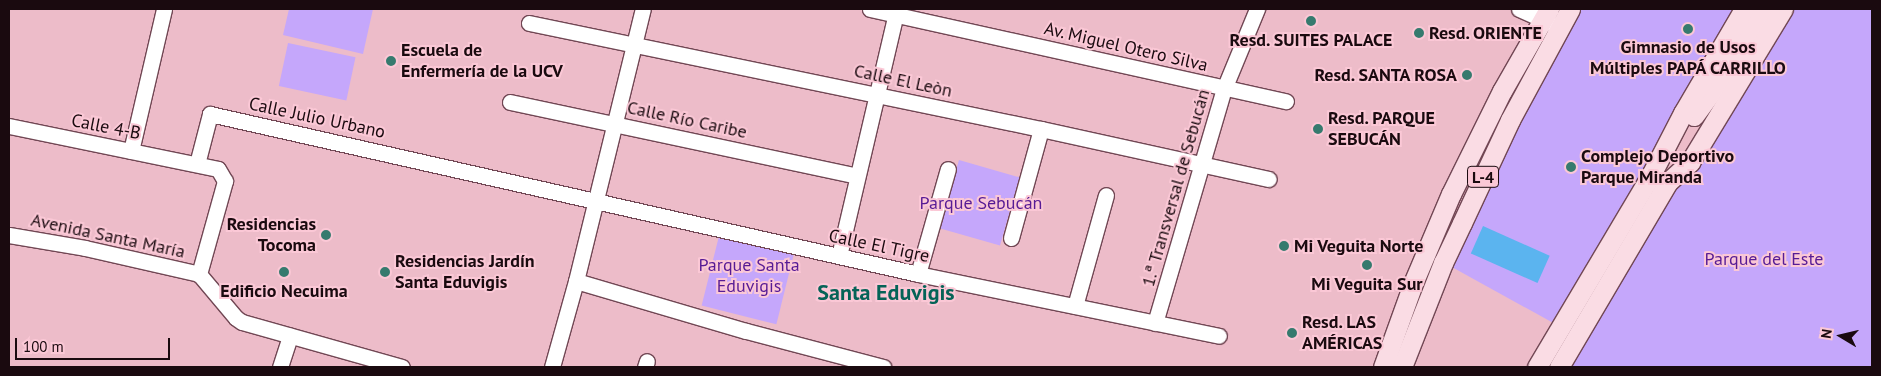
<!DOCTYPE html>
<html>
<head>
<meta charset="utf-8">
<style>
  body { margin:0 }
  #map { position:relative; width:1881px; height:376px; overflow:hidden; background:#edbcc9; font-family:"PT Sans",sans-serif }
  div>[style] { position:absolute }
  .green>* { inset:0; background:#c5a7fb; transform-origin:0 0 }
  .water>* { inset:0; background:#5bb4ef; transform-origin:0 0 }
  .roads { filter:drop-shadow(1px 0 #714754) drop-shadow(-1px 0 #714754) drop-shadow(0 1px #714754) drop-shadow(0 -1px #714754) }
  .minor>* { height:15px; margin:-7.5px; padding:0 7.5px; transform-origin:7.5px; border-radius:7.5px; background:#fff }
  .major>* { height:19px; margin:-9.5px; padding:0 9.5px; transform-origin:9.5px; border-radius:9.5px; background:#fadce4 }
  .dots>* { width:14px; height:14px; translate:-50% -50%; box-sizing:border-box; border:2px solid #fbc8d6; border-radius:50% }
  span { translate:-50% -50%; white-space:nowrap; text-align:center; line-height:1.15; -webkit-text-stroke:4px #fbc8d6; paint-order:stroke }
  .shield-label span { padding:1px 4px; background:#fbc8d6; border:1px solid; border-radius:4px; -webkit-text-stroke-width:0 }
  .shield-label { font-size:16px; color:#1a0a0f; font-weight:700 }
  .poi-label { font-size:18px; color:#1a0a0f; font-weight:700 }
  .left { translate:0 -50%; text-align:left }
  .right { translate:-100% -50%; text-align:right }
  .street-label { font-size:18px; color:#1a0a0f }
  .park-label { font-size:18px; color:#571b95 }
  .district-label { font-size:22px; color:#056357; font-weight:700 }
  .frame { position:absolute; inset:0; border:10px solid #1a0a0f; pointer-events:none }
  .north { position:absolute; left:1816px; top:311px; width:50px; height:50px; -webkit-text-stroke:4px #fbc8d6; paint-order:stroke; rotate:279deg; font-size:14px; font-weight:700; line-height:20px; text-align:center; color:#1a0a0f }
  .north::after { content:''; display:block; margin:auto; width:18px; height:22px; background:#1a0a0f; clip-path:polygon(50% 0,100% 100%,50% 72%,0 100%) }
  .scale { position:absolute; left:15px; top:338px; width:155px; height:22px; box-sizing:border-box; border:2px solid #1a0a0f; border-top:0; padding-left:6px; font-size:15px; line-height:18px; white-space:nowrap; color:#1a0a0f; -webkit-text-stroke:4px #fbc8d6; paint-order:stroke }
</style>
</head>
<body>
<div id="map">
  <div class="green">
    <div style="clip-path:polygon(289px 9px,373px 9px,363px 54px,283px 35px)"></div>
    <div style="clip-path:polygon(1580px 9px,1735px 9px,1557px 325px,1450px 266px,1474px 213px)"></div>
    <div style="clip-path:polygon(1791px 9px,1872px 9px,1872px 367px,1564px 367px,1667px 194px)"></div>
    <div style="left:288px;top:43px;width:69px;height:44px;rotate:12deg"></div>
    <div style="left:959px;top:160px;width:63px;height:71px;rotate:16deg"></div>
    <div style="left:721px;top:228px;width:77px;height:80px;rotate:14deg"></div>
  </div>
  <div class="water">
    <div style="left:1483px;top:226px;width:73px;height:30px;rotate:24deg"></div>
  </div>
  <div class="roads">
    <div class="minor">
      <div style="left:870px;top:9px;width:426px;rotate:12.5deg"></div>
      <div style="left:1519px;top:9px;width:37px;rotate:24deg"></div>
      <div style="left:529px;top:23px;width:523px;rotate:11.7deg"></div>
      <div style="left:1041px;top:129px;width:233px;rotate:12.4deg"></div>
      <div style="left:510px;top:102px;width:355px;rotate:12deg"></div>
      <div style="left:9px;top:126px;width:213px;rotate:11.6deg"></div>
      <div style="left:218px;top:169px;width:14px;rotate:60deg"></div>
      <div style="left:225px;top:181px;width:97px;rotate:105.6deg"></div>
      <div style="left:131px;top:151px;width:146px;rotate:-76.9deg"></div>
      <div style="left:197px;top:164px;width:52px;rotate:-75.4deg"></div>
      <div style="left:210px;top:114px;width:726px;rotate:12.73deg"></div>
      <div style="left:918px;top:274px;width:307px;rotate:11.6deg"></div>
      <div style="left:9px;top:235px;width:77px;rotate:9.7deg"></div>
      <div style="left:85px;top:248px;width:117px;rotate:12.8deg"></div>
      <div style="left:1011px;top:238px;width:113px;rotate:-74.6deg"></div>
      <div style="left:839px;top:256px;width:254px;rotate:-76.8deg"></div>
      <div style="left:199px;top:274px;width:57px;rotate:49.9deg"></div>
      <div style="left:236px;top:318px;width:7px;rotate:34deg"></div>
      <div style="left:242px;top:322px;width:166px;rotate:15.7deg"></div>
      <div style="left:918px;top:274px;width:109px;rotate:-74.1deg"></div>
      <div style="left:576px;top:281px;width:177px;rotate:16.4deg"></div>
      <div style="left:746px;top:331px;width:142px;rotate:14.7deg"></div>
      <div style="left:1075px;top:306px;width:115px;rotate:-74.4deg"></div>
      <div style="left:1155px;top:323px;width:244px;rotate:-73.6deg"></div>
      <div style="left:1224px;top:89px;width:87px;rotate:-67.6deg"></div>
      <div style="left:280px;top:367px;width:33px;rotate:-72deg"></div>
      <div style="left:552px;top:367px;width:89px;rotate:-74.4deg"></div>
      <div style="left:576px;top:281px;width:280px;rotate:-76.2deg"></div>
      <div style="left:645px;top:367px;width:6px;rotate:-72deg"></div>
    </div>
    <div class="major">
      <div style="left:1694px;top:116px;width:42px;rotate:-53.7deg"></div>
      <div style="left:1719px;top:82px;width:86px;rotate:-58.3deg"></div>
      <div style="left:1383px;top:367px;width:91px;rotate:-70.2deg"></div>
      <div style="left:1414px;top:281px;width:95px;rotate:-67deg"></div>
      <div style="left:1451px;top:194px;width:115px;rotate:-63.7deg"></div>
      <div style="left:1502px;top:91px;width:95px;rotate:-60.2deg"></div>
      <div style="left:1402px;top:367px;width:112px;rotate:-68.5deg"></div>
      <div style="left:1443px;top:263px;width:44px;rotate:-64.6deg"></div>
      <div style="left:1462px;top:223px;width:114px;rotate:-65deg"></div>
      <div style="left:1510px;top:120px;width:126px;rotate:-61.6deg"></div>
      <div style="left:1537px;top:367px;width:226px;rotate:-59.3deg"></div>
      <div style="left:1652px;top:173px;width:68px;rotate:-62.7deg"></div>
      <div style="left:1683px;top:113px;width:121px;rotate:-59.6deg"></div>
      <div style="left:1559px;top:367px;width:215px;rotate:-59.5deg"></div>
      <div style="left:1668px;top:182px;width:30px;rotate:-42deg"></div>
      <div style="left:1690px;top:162px;width:179px;rotate:-58.7deg"></div>
    </div>
  </div>
  <div class="dots">
    <div style="left:1311px;top:21px;background:#367a6e"></div>
    <div style="left:1688px;top:29px;background:#367a6e"></div>
    <div style="left:1419px;top:33px;background:#367a6e"></div>
    <div style="left:391px;top:61px;background:#367a6e"></div>
    <div style="left:1467px;top:75px;background:#367a6e"></div>
    <div style="left:1318px;top:129px;background:#367a6e"></div>
    <div style="left:1571px;top:167px;background:#367a6e"></div>
    <div style="left:326px;top:235px;background:#367a6e"></div>
    <div style="left:1284px;top:246px;background:#367a6e"></div>
    <div style="left:1367px;top:265px;background:#367a6e"></div>
    <div style="left:284px;top:272px;background:#367a6e"></div>
    <div style="left:385px;top:272px;background:#367a6e"></div>
    <div style="left:1292px;top:333px;background:#367a6e"></div>
  </div>
  <div class="shield-label">
    <span style="left:1483px;top:177px">L-4</span>
  </div>
  <div class="poi-label">
    <span class="left" style="left:1429px;top:33px">Resd. ORIENTE</span>
    <span style="left:1311px;top:40px">Resd. SUITES PALACE</span>
    <span style="left:1688px;top:58px">Gimnasio de Usos<br>Múltiples PAPÁ CARRILLO</span>
    <span class="left" style="left:401px;top:61px">Escuela de<br>Enfermería de la UCV</span>
    <span class="right" style="left:1457px;top:75px">Resd. SANTA ROSA</span>
    <span class="left" style="left:1328px;top:129px">Resd. PARQUE<br>SEBUCÁN</span>
    <span class="left" style="left:1581px;top:167px">Complejo Deportivo<br>Parque Miranda</span>
    <span class="right" style="left:316px;top:235px">Residencias<br>Tocoma</span>
    <span class="left" style="left:1294px;top:246px">Mi Veguita Norte</span>
    <span class="left" style="left:395px;top:272px">Residencias Jardín<br>Santa Eduvigis</span>
    <span style="left:1367px;top:284px">Mi Veguita Sur</span>
    <span style="left:284px;top:291px">Edificio Necuima</span>
    <span class="left" style="left:1302px;top:333px">Resd. LAS<br>AMÉRICAS</span>
  </div>
  <div class="street-label">
    <span style="left:1126px;top:47px;rotate:13deg">Av. Miguel Otero Silva</span>
    <span style="left:903px;top:81px;rotate:12deg">Calle El Leòn</span>
    <span style="left:317px;top:118px;rotate:12deg">Calle Julio Urbano</span>
    <span style="left:687px;top:120px;rotate:12deg">Calle Río Caribe</span>
    <span style="left:106px;top:127px;rotate:11deg">Calle 4-B</span>
    <span style="left:1176px;top:188px;rotate:-74deg">1.ª Transversal de Sebucán</span>
    <span style="left:108px;top:236px;rotate:12deg">Avenida Santa María</span>
    <span style="left:879px;top:246px;rotate:12deg">Calle El Tigre</span>
  </div>
  <div class="park-label">
    <span style="left:981px;top:203px">Parque Sebucán</span>
    <span style="left:1764px;top:259px">Parque del Este</span>
    <span style="left:749px;top:276px">Parque Santa<br>Eduvigis</span>
  </div>
  <div class="district-label">
    <span style="left:886px;top:293px">Santa Eduvigis</span>
  </div>
  <div class="frame"></div>
  <div class="north">N</div>
  <div class="scale">100 m</div>
</div>
</body>
</html>
